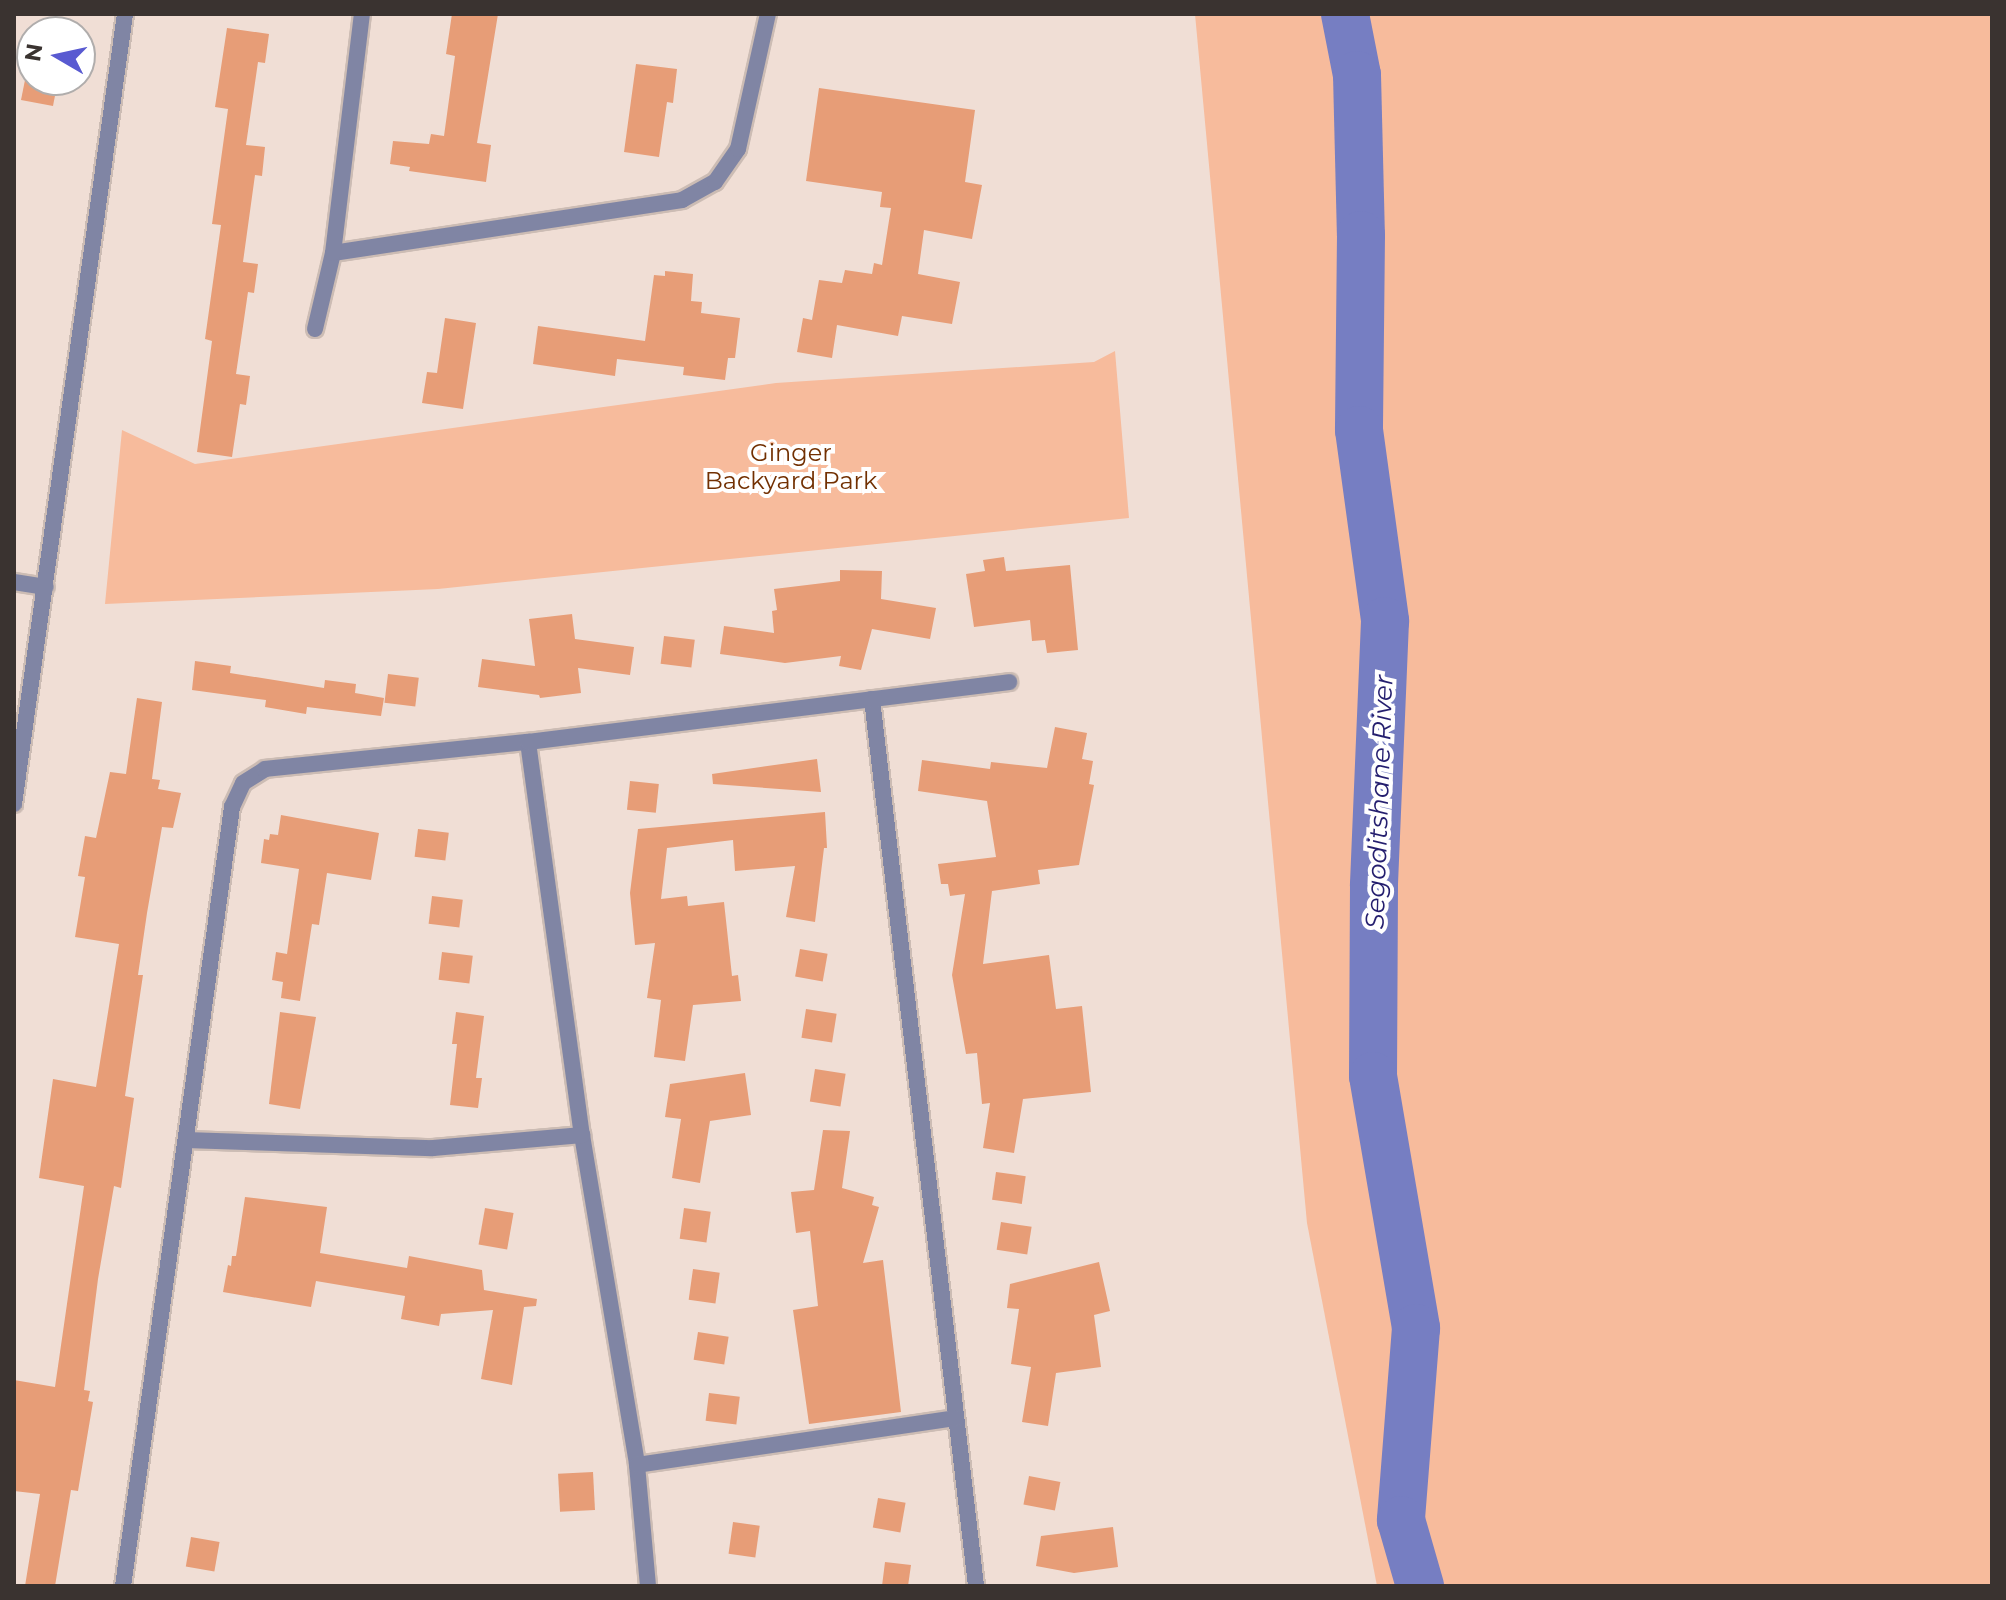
<!DOCTYPE html>
<html>
<head>
<meta charset="utf-8">
<style>
  body { margin:0 }
  #map { position:relative; width:2006px; height:1600px; overflow:hidden; background:#f0ded5; font-family:Montserrat,sans-serif }
  div>[style] { position:absolute }
  .green>* { inset:0; background:#f7bb9c }
  .river>* { height:48px; margin:-24px; padding:0 24px; transform-origin:24px; border-radius:24px; background:#767ec2 }
  .building>* { inset:0; background:#e79d77; transform-origin:0 0 }
  .roads { filter:drop-shadow(2px 0 #ccbcb4) drop-shadow(-2px 0 #ccbcb4) drop-shadow(0 2px #ccbcb4) drop-shadow(0 -2px #ccbcb4) }
  .minor>* { height:16px; margin:-8px; padding:0 8px; transform-origin:8px; border-radius:8px; background:#8085a4 }
  .tertiary>* { height:16px; margin:-8px; padding:0 8px; transform-origin:8px; border-radius:8px; background:#8085a4 }
  span { translate:-50% -50%; white-space:nowrap; text-align:center; line-height:1.15; -webkit-text-stroke:8px #fff; paint-order:stroke }
  .park-label { font-size:24px; color:#723002 }
  .water-label { font-size:26px; color:#241e6e; font-style:italic }
  .frame { position:absolute; inset:0; border:16px solid #3a3330; pointer-events:none }
  .north { position:absolute; left:16px; top:16px; width:80px; height:80px; box-sizing:border-box; background:#fff; border:2px solid #b0adac; border-radius:50%; rotate:279deg; font-size:22px; font-weight:700; line-height:32px; text-align:center; color:#3a3330 }
  .north::after { content:''; display:block; margin:auto; width:28px; height:36px; background:#595ad1; clip-path:polygon(50% 0,100% 100%,50% 72%,0 100%) }
</style>
</head>
<body>
<div id="map">
  <div class="green">
    <div style="clip-path:polygon(1195px 14px,1992px 14px,1992px 1586px,1377px 1586px,1307px 1223px)"></div>
    <div style="clip-path:polygon(1115px 351px,1129px 518px,438px 589px,105px 604px,122px 430px,195px 464px,776px 383px,1094px 362px)"></div>
  </div>
  <div class="river">
    <div style="left:1345px;top:14px;width:62px;rotate:78.9deg"></div>
    <div style="left:1357px;top:75px;width:160px;rotate:88.6deg"></div>
    <div style="left:1361px;top:235px;width:195px;rotate:90.6deg"></div>
    <div style="left:1359px;top:430px;width:193px;rotate:82.2deg"></div>
    <div style="left:1385px;top:621px;width:265px;rotate:92.4deg"></div>
    <div style="left:1374px;top:886px;width:190px;rotate:90.3deg"></div>
    <div style="left:1373px;top:1076px;width:256px;rotate:80.3deg"></div>
    <div style="left:1416px;top:1328px;width:193px;rotate:94.5deg"></div>
    <div style="left:1401px;top:1520px;width:69px;rotate:73.9deg"></div>
  </div>
  <div class="building">
    <div style="clip-path:polygon(452px 14px,498px 14px,477px 143px,491px 145px,486px 182px,409px 171px,410px 167px,390px 164px,393px 141px,429px 144px,431px 134px,444px 136px,455px 56px,446px 54px)"></div>
    <div style="clip-path:polygon(227px 28px,269px 34px,265px 63px,258px 62px,246px 145px,265px 147px,262px 176px,255px 175px,243px 262px,258px 264px,254px 293px,248px 292px,236px 374px,250px 376px,246px 405px,240px 404px,232px 457px,197px 452px,212px 341px,205px 339px,221px 225px,212px 224px,228px 109px,215px 107px)"></div>
    <div style="clip-path:polygon(636px 64px,677px 69px,673px 103px,667px 102px,659px 157px,624px 152px)"></div>
    <div style="clip-path:polygon(25px 80px,58px 80px,53px 106px,21px 100px)"></div>
    <div style="clip-path:polygon(819px 88px,975px 110px,965px 182px,982px 185px,972px 239px,924px 230px,918px 274px,960px 282px,952px 324px,902px 316px,898px 336px,837px 325px,832px 358px,797px 352px,803px 318px,812px 320px,819px 280px,842px 283px,845px 270px,872px 274px,874px 263px,882px 265px,891px 208px,880px 207px,882px 192px,806px 181px)"></div>
    <div style="clip-path:polygon(665px 271px,693px 274px,691px 301px,702px 302px,701px 313px,740px 318px,735px 358px,728px 358px,725px 380px,683px 375px,684px 367px,617px 359px,615px 376px,533px 364px,538px 326px,645px 341px,654px 275px,665px 276px)"></div>
    <div style="clip-path:polygon(445px 318px,476px 323px,463px 409px,422px 403px,427px 372px,437px 373px)"></div>
    <div style="clip-path:polygon(1004px 557px,1006px 571px,1070px 565px,1078px 650px,1047px 653px,1045px 640px,1032px 641px,1030px 620px,974px 627px,966px 574px,985px 571px,983px 560px)"></div>
    <div style="clip-path:polygon(840px 570px,882px 571px,881px 599px,936px 608px,930px 639px,872px 629px,861px 670px,839px 666px,841px 656px,785px 663px,720px 654px,724px 626px,774px 633px,772px 611px,777px 610px,774px 589px,840px 581px)"></div>
    <div style="clip-path:polygon(572px 614px,575px 639px,634px 647px,630px 675px,578px 668px,581px 693px,540px 698px,539px 695px,478px 687px,482px 659px,535px 666px,529px 619px)"></div>
    <div style="left:664px;top:636px;width:31px;height:28px;rotate:7deg"></div>
    <div style="clip-path:polygon(195px 661px,231px 666px,230px 673px,324px 688px,325px 680px,356px 684px,355px 693px,384px 698px,381px 716px,307px 707px,306px 714px,265px 707px,266px 700px,192px 690px)"></div>
    <div style="left:388px;top:674px;width:31px;height:29px;rotate:7deg"></div>
    <div style="clip-path:polygon(137px 698px,162px 702px,152px 779px,160px 780px,158px 789px,181px 793px,173px 828px,162px 827px,147px 913px,138px 975px,143px 975px,125px 1096px,134px 1098px,121px 1188px,114px 1186px,98px 1279px,84px 1390px,90px 1391px,88px 1401px,93px 1402px,78px 1491px,71px 1490px,55px 1586px,25px 1586px,40px 1494px,14px 1491px,14px 1380px,55px 1387px,84px 1186px,39px 1178px,53px 1079px,96px 1087px,119px 944px,75px 937px,85px 877px,78px 876px,85px 836px,96px 838px,110px 772px,126px 774px)"></div>
    <div style="clip-path:polygon(1055px 727px,1087px 733px,1082px 759px,1093px 761px,1089px 784px,1094px 785px,1079px 865px,1038px 870px,1040px 884px,992px 891px,983px 964px,1049px 955px,1056px 1009px,1082px 1006px,1091px 1092px,1023px 1099px,1014px 1153px,983px 1148px,990px 1103px,982px 1104px,977px 1053px,966px 1054px,952px 975px,965px 894px,950px 896px,948px 884px,941px 884px,938px 864px,996px 857px,987px 801px,918px 791px,922px 760px,990px 769px,991px 762px,1047px 768px)"></div>
    <div style="clip-path:polygon(817px 759px,821px 792px,713px 784px,712px 774px)"></div>
    <div style="left:630px;top:781px;width:29px;height:29px;rotate:6deg"></div>
    <div style="clip-path:polygon(825px 812px,827px 848px,824px 848px,815px 922px,786px 917px,795px 866px,735px 871px,733px 840px,667px 848px,661px 899px,687px 896px,688px 906px,724px 902px,732px 976px,738px 975px,741px 1001px,693px 1005px,685px 1061px,654px 1057px,661px 1000px,647px 998px,655px 943px,635px 945px,630px 893px,638px 829px)"></div>
    <div style="clip-path:polygon(281px 815px,379px 833px,371px 880px,327px 873px,319px 925px,312px 924px,300px 1001px,281px 998px,283px 982px,272px 980px,276px 952px,287px 954px,299px 869px,261px 863px,264px 839px,269px 840px,270px 834px,278px 835px)"></div>
    <div style="left:418px;top:829px;width:31px;height:28px;rotate:7deg"></div>
    <div style="left:432px;top:896px;width:31px;height:28px;rotate:7deg"></div>
    <div style="left:800px;top:949px;width:28px;height:28px;rotate:10deg"></div>
    <div style="left:442px;top:952px;width:31px;height:28px;rotate:7deg"></div>
    <div style="left:806px;top:1009px;width:31px;height:29px;rotate:9deg"></div>
    <div style="clip-path:polygon(280px 1012px,316px 1017px,300px 1109px,269px 1104px)"></div>
    <div style="clip-path:polygon(456px 1012px,484px 1016px,476px 1078px,482px 1078px,478px 1108px,450px 1105px,457px 1044px,452px 1044px)"></div>
    <div style="left:815px;top:1069px;width:31px;height:33px;rotate:9deg"></div>
    <div style="clip-path:polygon(745px 1073px,751px 1115px,710px 1121px,700px 1183px,672px 1178px,681px 1119px,665px 1117px,670px 1084px)"></div>
    <div style="clip-path:polygon(823px 1130px,850px 1131px,842px 1188px,874px 1197px,872px 1205px,879px 1207px,863px 1263px,883px 1260px,901px 1412px,809px 1424px,793px 1310px,818px 1306px,810px 1231px,796px 1233px,791px 1192px,814px 1190px)"></div>
    <div style="left:996px;top:1172px;width:30px;height:28px;rotate:8deg"></div>
    <div style="clip-path:polygon(245px 1197px,327px 1207px,320px 1253px,407px 1268px,409px 1256px,482px 1270px,484px 1290px,537px 1299px,536px 1306px,524px 1307px,512px 1385px,481px 1379px,493px 1310px,441px 1314px,439px 1326px,401px 1319px,405px 1296px,316px 1281px,311px 1307px,223px 1292px,228px 1265px,231px 1266px,232px 1256px,236px 1256px)"></div>
    <div style="left:485px;top:1208px;width:29px;height:37px;rotate:10deg"></div>
    <div style="left:684px;top:1208px;width:27px;height:31px;rotate:8deg"></div>
    <div style="left:1001px;top:1222px;width:31px;height:28px;rotate:9deg"></div>
    <div style="clip-path:polygon(1099px 1262px,1110px 1311px,1094px 1315px,1101px 1367px,1056px 1373px,1048px 1426px,1022px 1422px,1031px 1367px,1011px 1364px,1019px 1309px,1007px 1308px,1010px 1284px)"></div>
    <div style="left:693px;top:1269px;width:27px;height:31px;rotate:8deg"></div>
    <div style="left:698px;top:1332px;width:31px;height:28px;rotate:9deg"></div>
    <div style="left:709px;top:1393px;width:31px;height:28px;rotate:7deg"></div>
    <div style="left:593px;top:1472px;width:38px;height:35px;rotate:87deg"></div>
    <div style="left:1029px;top:1476px;width:32px;height:29px;rotate:11deg"></div>
    <div style="left:878px;top:1498px;width:28px;height:30px;rotate:10deg"></div>
    <div style="left:733px;top:1522px;width:27px;height:32px;rotate:8deg"></div>
    <div style="clip-path:polygon(1113px 1527px,1118px 1567px,1074px 1573px,1036px 1566px,1041px 1536px)"></div>
    <div style="left:191px;top:1537px;width:29px;height:30px;rotate:10deg"></div>
    <div style="clip-path:polygon(885px 1562px,911px 1565px,908px 1586px,882px 1586px)"></div>
  </div>
  <div class="roads">
    <div class="minor">
      <div style="left:333px;top:253px;width:353px;rotate:-8.6deg"></div>
      <div style="left:682px;top:200px;width:38px;rotate:-29deg"></div>
      <div style="left:715px;top:182px;width:40px;rotate:-55.1deg"></div>
      <div style="left:738px;top:149px;width:138px;rotate:-77.5deg"></div>
      <div style="left:315px;top:329px;width:78px;rotate:-76.7deg"></div>
      <div style="left:333px;top:253px;width:241px;rotate:-83.1deg"></div>
      <div style="left:14px;top:582px;width:32px;rotate:9deg"></div>
      <div style="left:872px;top:699px;width:893px;rotate:83.31deg"></div>
      <div style="left:528px;top:742px;width:397px;rotate:82.2deg"></div>
      <div style="left:582px;top:1135px;width:335px;rotate:80.5deg"></div>
      <div style="left:637px;top:1465px;width:121px;rotate:84.8deg"></div>
      <div style="left:186px;top:1140px;width:247px;rotate:1.9deg"></div>
      <div style="left:433px;top:1148px;width:150px;rotate:-5deg"></div>
      <div style="left:637px;top:1465px;width:322px;rotate:-8.4deg"></div>
      <div style="left:123px;top:1586px;width:787px;rotate:-82.03deg"></div>
      <div style="left:232px;top:807px;width:26px;rotate:-65deg"></div>
      <div style="left:243px;top:783px;width:26px;rotate:-32deg"></div>
      <div style="left:265px;top:769px;width:264px;rotate:-5.9deg"></div>
      <div style="left:528px;top:742px;width:485px;rotate:-7.1deg"></div>
    </div>
    <div class="tertiary">
      <div style="left:14px;top:804px;width:798px;rotate:-82deg"></div>
    </div>
  </div>
  <div class="park-label">
    <span style="left:791px;top:467px">Ginger<br>Backyard Park</span>
  </div>
  <div class="water-label">
    <span style="left:1380px;top:802px;rotate:-88deg">Segoditshane River</span>
  </div>
  <div class="frame"></div>
  <div class="north">N</div>
</div>
</body>
</html>
